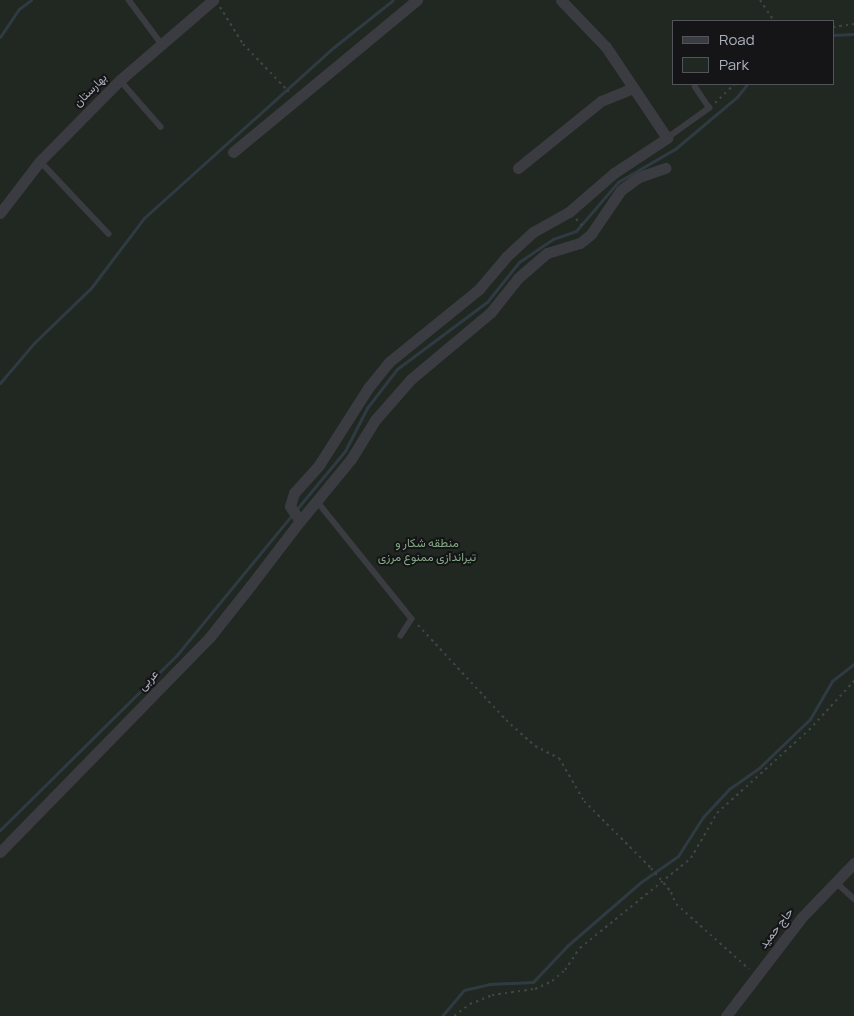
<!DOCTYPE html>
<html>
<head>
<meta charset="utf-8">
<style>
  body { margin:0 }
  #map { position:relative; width:854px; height:1016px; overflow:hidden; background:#1a1a1d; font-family:Manrope,Vazirmatn,sans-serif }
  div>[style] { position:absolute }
  .green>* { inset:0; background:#202821 }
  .stream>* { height:3px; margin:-1.5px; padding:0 1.5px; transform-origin:1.5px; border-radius:1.5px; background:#2f3a42 }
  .path>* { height:2px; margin-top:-1px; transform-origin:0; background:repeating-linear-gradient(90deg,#414349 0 2.5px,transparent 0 6.5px) }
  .service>* { height:5.5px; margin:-2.75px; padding:0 2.75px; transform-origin:2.75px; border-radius:2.75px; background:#3b3c42 }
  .minor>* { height:11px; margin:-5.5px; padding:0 5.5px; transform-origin:5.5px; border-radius:5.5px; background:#3b3c42 }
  span { translate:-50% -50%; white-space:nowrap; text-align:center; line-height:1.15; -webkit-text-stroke:4px #151518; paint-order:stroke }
  .street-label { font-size:12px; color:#acb2bd }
  .park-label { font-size:12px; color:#83a884 }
  .legend { position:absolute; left:672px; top:20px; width:162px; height:65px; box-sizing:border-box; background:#151518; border:1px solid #51545a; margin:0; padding:6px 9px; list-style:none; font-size:15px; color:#acb2bd }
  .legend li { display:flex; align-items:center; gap:10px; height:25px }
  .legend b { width:25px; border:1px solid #51545a }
</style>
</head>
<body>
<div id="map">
  <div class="green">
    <div style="clip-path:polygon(evenodd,0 0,854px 0,854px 1016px,0 1016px,0 0,673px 21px,833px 21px,833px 84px,673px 84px,673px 21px)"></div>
  </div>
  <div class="stream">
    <div style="left:833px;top:35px;width:21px;rotate:-3deg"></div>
    <div style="left:0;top:37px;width:34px;rotate:-56deg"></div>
    <div style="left:19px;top:9px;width:15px;rotate:-37deg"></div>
    <div style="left:0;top:383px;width:52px;rotate:-49.6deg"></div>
    <div style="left:34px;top:343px;width:79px;rotate:-44deg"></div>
    <div style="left:91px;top:288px;width:88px;rotate:-52.9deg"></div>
    <div style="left:144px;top:218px;width:256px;rotate:-42deg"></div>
    <div style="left:334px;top:47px;width:75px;rotate:-38.5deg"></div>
    <div style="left:296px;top:510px;width:77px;rotate:-50.3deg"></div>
    <div style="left:345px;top:451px;width:48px;rotate:-62.9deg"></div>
    <div style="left:367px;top:408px;width:49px;rotate:-52.4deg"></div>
    <div style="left:397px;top:369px;width:112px;rotate:-36.7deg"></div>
    <div style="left:487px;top:302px;width:51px;rotate:-51.3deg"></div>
    <div style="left:519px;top:262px;width:41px;rotate:-34.1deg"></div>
    <div style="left:553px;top:239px;width:24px;rotate:-19deg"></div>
    <div style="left:576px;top:231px;width:65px;rotate:-49.4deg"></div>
    <div style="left:618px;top:182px;width:66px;rotate:-30.1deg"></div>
    <div style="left:675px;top:149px;width:81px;rotate:-40deg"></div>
    <div style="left:737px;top:97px;width:16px;rotate:-52deg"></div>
    <div style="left:0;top:830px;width:247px;rotate:-44.7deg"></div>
    <div style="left:176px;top:656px;width:183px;rotate:-50.6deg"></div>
    <div style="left:442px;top:1016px;width:34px;rotate:-50deg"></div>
    <div style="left:464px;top:990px;width:26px;rotate:-13deg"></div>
    <div style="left:489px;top:984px;width:44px;rotate:-2.6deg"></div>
    <div style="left:533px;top:982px;width:50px;rotate:-46.6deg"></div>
    <div style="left:567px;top:946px;width:98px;rotate:-40.9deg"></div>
    <div style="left:641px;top:882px;width:45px;rotate:-35.1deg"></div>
    <div style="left:678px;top:856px;width:46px;rotate:-57.3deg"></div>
    <div style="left:703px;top:817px;width:38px;rotate:-47deg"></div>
    <div style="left:729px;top:789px;width:38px;rotate:-35deg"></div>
    <div style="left:760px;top:767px;width:69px;rotate:-43.8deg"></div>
    <div style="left:810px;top:719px;width:44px;rotate:-59.9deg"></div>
    <div style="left:832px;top:681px;width:28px;rotate:-38deg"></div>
  </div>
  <div class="path">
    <div style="left:760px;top:0;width:25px;rotate:56deg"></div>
    <div style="left:220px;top:7px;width:44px;rotate:58.1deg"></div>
    <div style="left:243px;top:44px;width:66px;rotate:46.2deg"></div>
    <div style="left:833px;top:27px;width:21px;rotate:-8deg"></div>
    <div style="left:715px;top:103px;width:28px;rotate:-44deg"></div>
    <div style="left:576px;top:219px;width:11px;rotate:45deg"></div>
    <div style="left:418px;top:625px;width:129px;rotate:47.2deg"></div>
    <div style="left:506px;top:720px;width:39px;rotate:42deg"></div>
    <div style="left:535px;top:746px;width:27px;rotate:27deg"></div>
    <div style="left:559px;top:758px;width:50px;rotate:59.8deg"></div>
    <div style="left:584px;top:801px;width:95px;rotate:45deg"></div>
    <div style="left:651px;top:868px;width:31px;rotate:50deg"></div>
    <div style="left:671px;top:892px;width:13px;rotate:67deg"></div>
    <div style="left:676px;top:904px;width:98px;rotate:41.7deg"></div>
    <div style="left:454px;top:1016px;width:20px;rotate:-37deg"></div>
    <div style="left:470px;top:1004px;width:24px;rotate:-22deg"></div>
    <div style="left:492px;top:995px;width:43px;rotate:-7.9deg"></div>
    <div style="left:535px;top:989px;width:19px;rotate:-25deg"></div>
    <div style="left:552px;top:981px;width:17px;rotate:-40deg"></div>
    <div style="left:565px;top:970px;width:27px;rotate:-56deg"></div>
    <div style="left:580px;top:948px;width:143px;rotate:-39deg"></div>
    <div style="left:691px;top:858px;width:52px;rotate:-60deg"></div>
    <div style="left:717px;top:813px;width:124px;rotate:-42.1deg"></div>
    <div style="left:809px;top:730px;width:67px;rotate:-47.4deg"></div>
  </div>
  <div class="service">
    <div style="left:129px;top:0;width:54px;rotate:53.3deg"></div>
    <div style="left:120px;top:80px;width:62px;rotate:48.9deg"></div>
    <div style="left:667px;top:138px;width:52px;rotate:-35.5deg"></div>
    <div style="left:709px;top:108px;width:25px;rotate:-124deg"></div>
    <div style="left:40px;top:161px;width:100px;rotate:46.6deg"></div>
    <div style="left:317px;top:501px;width:151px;rotate:51.2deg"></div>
    <div style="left:412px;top:619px;width:20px;rotate:123deg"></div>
    <div style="left:835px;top:881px;width:26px;rotate:43deg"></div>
  </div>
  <div class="minor">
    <div style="left:233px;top:152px;width:239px;rotate:-39.6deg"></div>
    <div style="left:518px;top:168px;width:107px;rotate:-38.9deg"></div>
    <div style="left:601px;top:101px;width:35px;rotate:-22deg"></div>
    <div style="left:0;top:213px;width:66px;rotate:-52.4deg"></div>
    <div style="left:40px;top:161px;width:114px;rotate:-45.4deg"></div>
    <div style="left:120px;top:80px;width:123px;rotate:-40.7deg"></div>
    <div style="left:300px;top:521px;width:80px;rotate:-50.6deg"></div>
    <div style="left:351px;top:459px;width:46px;rotate:-58.4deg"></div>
    <div style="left:375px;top:420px;width:55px;rotate:-48.7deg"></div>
    <div style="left:411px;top:379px;width:104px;rotate:-39.9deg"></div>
    <div style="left:491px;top:312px;width:43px;rotate:-51.5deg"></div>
    <div style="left:518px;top:278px;width:38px;rotate:-41deg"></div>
    <div style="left:547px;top:253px;width:34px;rotate:-17deg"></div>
    <div style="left:580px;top:243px;width:14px;rotate:-39deg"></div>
    <div style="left:591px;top:234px;width:53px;rotate:-55.7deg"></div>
    <div style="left:621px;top:190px;width:22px;rotate:-36deg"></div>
    <div style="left:639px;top:177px;width:28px;rotate:-19deg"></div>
    <div style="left:0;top:852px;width:299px;rotate:-45.7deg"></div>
    <div style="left:209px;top:638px;width:68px;rotate:-51.6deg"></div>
    <div style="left:251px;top:585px;width:81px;rotate:-52.6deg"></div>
    <div style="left:300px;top:521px;width:18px;rotate:-124deg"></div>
    <div style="left:290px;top:506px;width:14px;rotate:-73deg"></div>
    <div style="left:294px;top:493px;width:38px;rotate:-48deg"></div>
    <div style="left:319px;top:465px;width:91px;rotate:-57.5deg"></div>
    <div style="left:368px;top:388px;width:33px;rotate:-51deg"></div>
    <div style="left:389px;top:362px;width:116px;rotate:-39deg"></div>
    <div style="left:479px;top:289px;width:42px;rotate:-49.8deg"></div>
    <div style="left:506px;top:257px;width:37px;rotate:-43deg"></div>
    <div style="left:533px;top:232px;width:41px;rotate:-29.1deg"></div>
    <div style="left:569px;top:212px;width:60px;rotate:-40.9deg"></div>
    <div style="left:614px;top:173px;width:64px;rotate:-33.4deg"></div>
    <div style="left:667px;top:138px;width:110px;rotate:-123.8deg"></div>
    <div style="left:606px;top:47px;width:65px;rotate:-133.8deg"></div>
    <div style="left:726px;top:1016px;width:125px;rotate:-52.5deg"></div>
    <div style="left:802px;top:917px;width:75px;rotate:-46.1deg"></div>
  </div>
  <div class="street-label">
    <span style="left:90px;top:90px;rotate:-45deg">بهارستان</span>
    <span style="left:148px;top:680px;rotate:-46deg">عربی</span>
    <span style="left:776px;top:928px;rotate:-52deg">حاج حمید</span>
  </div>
  <div class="park-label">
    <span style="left:427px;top:550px">منطقه شکار و<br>تیراندازی ممنوع مرزی</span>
  </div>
  <ul class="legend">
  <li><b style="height:6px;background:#3b3c42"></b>Road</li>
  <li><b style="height:14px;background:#202821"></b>Park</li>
  </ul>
</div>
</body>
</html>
